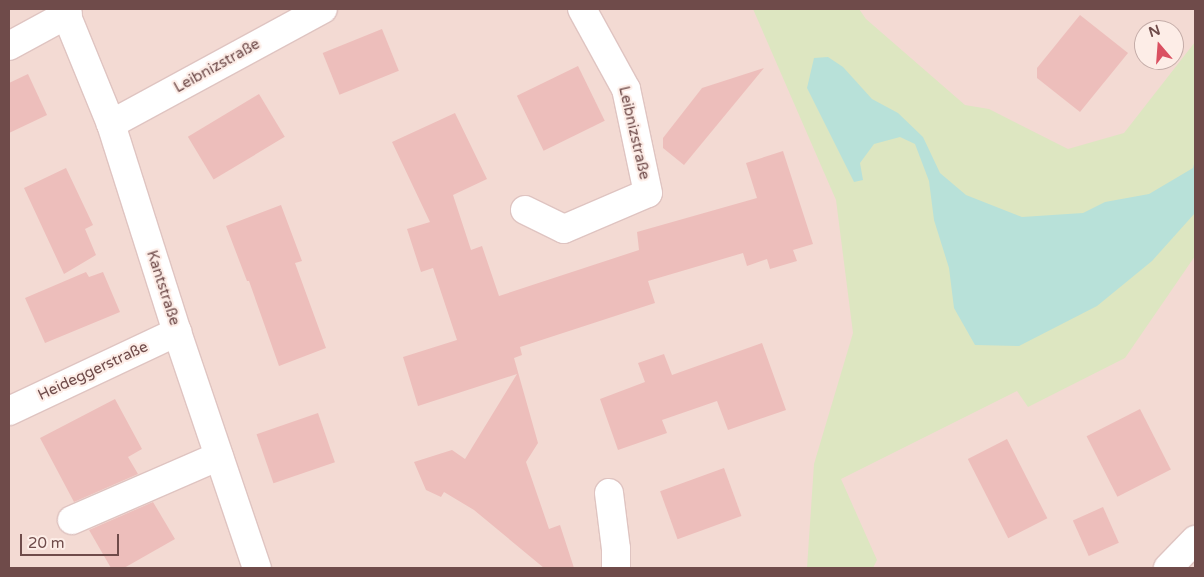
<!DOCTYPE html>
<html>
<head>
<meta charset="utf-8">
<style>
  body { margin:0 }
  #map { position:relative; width:1204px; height:577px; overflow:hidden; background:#fae8e1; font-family:"Varela Round",sans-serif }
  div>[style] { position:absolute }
  .residential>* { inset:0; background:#f3dad3 }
  .green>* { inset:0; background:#dde6c1 }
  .water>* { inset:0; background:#b8e1d9 }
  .building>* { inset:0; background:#edbebb; transform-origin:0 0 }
  .roads { filter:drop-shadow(1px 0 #dfc4c1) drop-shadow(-1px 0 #dfc4c1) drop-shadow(0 1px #dfc4c1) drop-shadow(0 -1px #dfc4c1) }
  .minor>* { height:28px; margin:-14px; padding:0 14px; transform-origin:14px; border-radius:14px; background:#fff }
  span { translate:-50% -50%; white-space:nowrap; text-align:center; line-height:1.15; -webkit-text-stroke:4.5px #fdede7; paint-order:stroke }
  .street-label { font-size:15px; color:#6f4b4a }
  .frame { position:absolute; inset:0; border:10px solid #6f4b4a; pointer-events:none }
  .north { position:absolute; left:1134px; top:20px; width:50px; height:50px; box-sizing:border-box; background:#fdede7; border:1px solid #c4aca8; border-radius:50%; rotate:342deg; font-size:14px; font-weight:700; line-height:20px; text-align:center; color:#6f4b4a }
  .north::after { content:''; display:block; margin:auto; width:18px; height:22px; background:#da5061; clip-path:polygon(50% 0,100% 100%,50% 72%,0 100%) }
  .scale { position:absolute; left:20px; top:534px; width:99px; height:22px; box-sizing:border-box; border:2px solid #6f4b4a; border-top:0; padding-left:6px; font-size:15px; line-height:18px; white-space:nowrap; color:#6f4b4a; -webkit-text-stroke:4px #fdede7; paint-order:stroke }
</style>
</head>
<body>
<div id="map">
  <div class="residential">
    <div style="clip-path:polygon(evenodd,9px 9px,1195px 9px,1195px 568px,9px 568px,9px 9px,1144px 30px,1174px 30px,1174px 60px,1144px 60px,1144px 30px)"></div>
  </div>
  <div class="green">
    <div style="clip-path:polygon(753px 9px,859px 9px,866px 19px,965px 105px,989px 109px,1068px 149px,1124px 133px,1195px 42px,1195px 256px,1125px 358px,1028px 407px,1017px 391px,841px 479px,877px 560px,873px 568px,807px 568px,814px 464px,853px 333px,836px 200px)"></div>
  </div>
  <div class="water">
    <div style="clip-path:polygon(828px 57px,843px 67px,872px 99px,898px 113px,923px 137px,940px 173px,966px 195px,1022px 217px,1083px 213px,1105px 202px,1149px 194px,1193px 168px,1195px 160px,1195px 213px,1152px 261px,1097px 306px,1019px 346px,975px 345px,954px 308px,949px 268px,934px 220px,929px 181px,915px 144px,900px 137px,874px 144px,860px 163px,863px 180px,854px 182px,807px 88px,814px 58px)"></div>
  </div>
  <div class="building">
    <div style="clip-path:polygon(1080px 15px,1128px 53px,1080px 112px,1037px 78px,1037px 68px)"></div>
    <div style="left:382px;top:29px;width:45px;height:64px;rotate:68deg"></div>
    <div style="left:578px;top:66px;width:61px;height:68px;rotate:64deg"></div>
    <div style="clip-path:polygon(764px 68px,684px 165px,663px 148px,663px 138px,702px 88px)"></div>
    <div style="clip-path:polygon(28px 74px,47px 115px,9px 133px,9px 83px)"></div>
    <div style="left:259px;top:94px;width:50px;height:83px;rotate:59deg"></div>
    <div style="clip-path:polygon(455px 113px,487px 179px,453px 195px,471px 250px,482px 246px,499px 296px,639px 250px,637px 232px,757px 198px,746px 163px,783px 151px,813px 244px,793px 250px,797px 261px,770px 269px,767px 259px,747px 266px,743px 253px,648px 281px,655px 303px,520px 347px,522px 355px,514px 358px,538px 443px,526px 462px,549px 529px,560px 525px,574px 568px,544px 568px,474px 510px,444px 492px,441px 497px,426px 490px,414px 462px,452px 450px,465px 459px,517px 374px,418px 406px,403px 357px,457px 340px,433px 268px,421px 272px,407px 229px,430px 222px,392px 142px)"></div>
    <div style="clip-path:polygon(66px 168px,93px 225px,85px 229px,96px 255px,64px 274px,24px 188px)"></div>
    <div style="clip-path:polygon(281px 205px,302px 261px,295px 263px,326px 348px,279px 366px,249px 281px,247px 281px,226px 226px)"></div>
    <div style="clip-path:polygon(86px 272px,89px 277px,103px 272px,120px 312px,45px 343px,25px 298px)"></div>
    <div style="clip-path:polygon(762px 343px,786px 410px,728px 430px,717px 401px,662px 420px,667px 433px,618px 450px,600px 399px,645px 382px,638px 363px,664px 354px,672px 375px)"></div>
    <div style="clip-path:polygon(115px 399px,142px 449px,128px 457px,138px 474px,74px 502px,40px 438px)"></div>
    <div style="left:1140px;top:409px;width:68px;height:60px;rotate:63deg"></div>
    <div style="left:318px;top:413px;width:52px;height:65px;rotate:71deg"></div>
    <div style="left:1007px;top:439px;width:89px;height:44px;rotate:63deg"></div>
    <div style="left:724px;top:468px;width:51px;height:68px;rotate:70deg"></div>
    <div style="clip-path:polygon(153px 502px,175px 539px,124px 568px,111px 568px,89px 530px)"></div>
    <div style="left:1103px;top:507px;width:39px;height:33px;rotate:66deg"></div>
  </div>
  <div class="roads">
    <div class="minor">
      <div style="left:64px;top:9px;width:124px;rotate:67.8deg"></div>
      <div style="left:111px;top:124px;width:218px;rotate:72.4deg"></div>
      <div style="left:177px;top:332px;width:249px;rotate:71.3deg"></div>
      <div style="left:9px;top:46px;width:67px;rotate:-28.5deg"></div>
      <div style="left:111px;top:124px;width:241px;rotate:-28.5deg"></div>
      <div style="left:525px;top:210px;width:43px;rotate:26deg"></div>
      <div style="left:564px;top:229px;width:91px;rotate:-23.2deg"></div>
      <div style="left:648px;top:193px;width:106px;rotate:-101.9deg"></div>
      <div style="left:626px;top:89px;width:91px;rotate:-118.8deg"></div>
      <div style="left:9px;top:411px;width:186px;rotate:-25.2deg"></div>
      <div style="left:609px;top:493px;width:56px;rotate:82.9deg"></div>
      <div style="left:616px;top:549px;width:19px;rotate:90deg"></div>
      <div style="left:72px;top:520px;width:160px;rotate:-23.5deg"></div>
      <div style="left:1168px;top:568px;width:39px;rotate:-46deg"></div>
    </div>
  </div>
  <div class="street-label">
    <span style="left:217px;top:66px;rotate:-29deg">Leibnizstraße</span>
    <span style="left:634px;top:133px;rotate:77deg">Leibnizstraße</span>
    <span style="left:163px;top:288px;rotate:72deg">Kantstraße</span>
    <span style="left:93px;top:371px;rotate:-25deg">Heideggerstraße</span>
  </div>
  <div class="frame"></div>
  <div class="north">N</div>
  <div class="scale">20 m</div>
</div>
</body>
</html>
